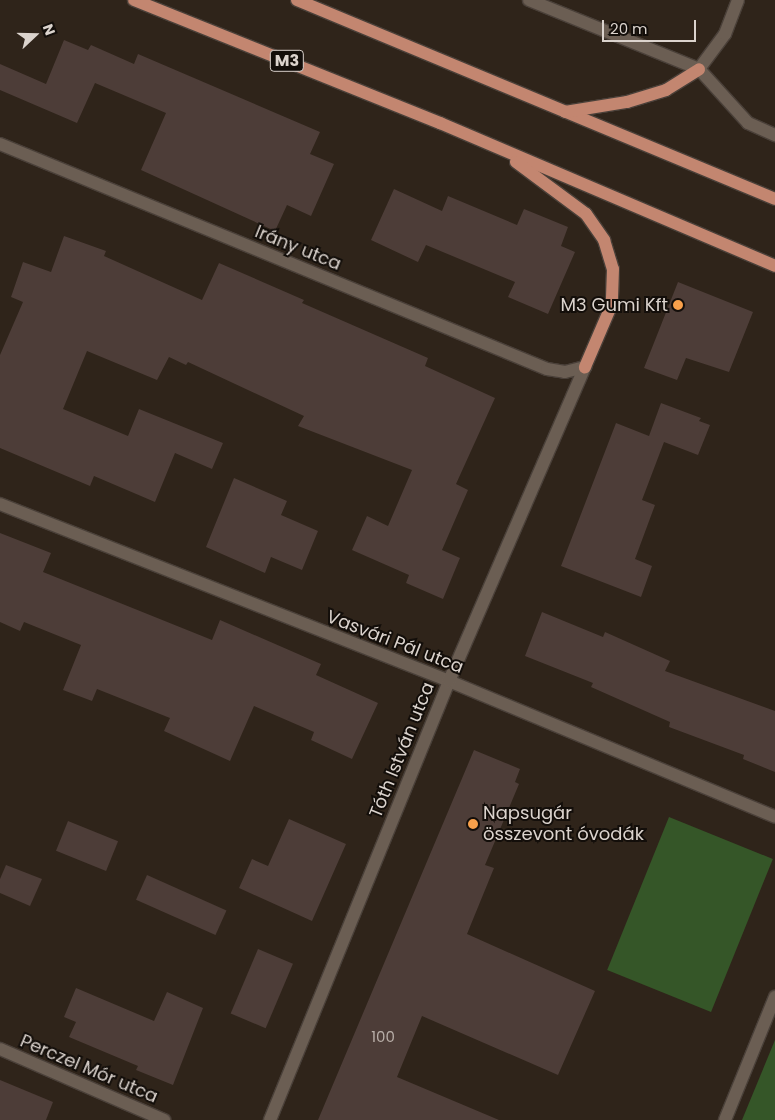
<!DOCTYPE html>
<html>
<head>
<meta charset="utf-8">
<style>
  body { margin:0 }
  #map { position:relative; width:775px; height:1120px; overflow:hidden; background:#2f241a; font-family:Poppins,sans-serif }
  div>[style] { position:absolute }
  .green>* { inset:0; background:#355628; transform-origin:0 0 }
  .building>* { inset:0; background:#4d3d38; transform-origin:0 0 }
  .roads { filter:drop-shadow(1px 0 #4a4039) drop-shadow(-1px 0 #4a4039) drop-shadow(0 1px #4a4039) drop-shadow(0 -1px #4a4039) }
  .minor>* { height:12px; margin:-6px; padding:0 6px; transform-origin:6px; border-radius:6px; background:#6b5e53 }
  .major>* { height:12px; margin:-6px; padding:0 6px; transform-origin:6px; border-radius:6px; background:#c38670 }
  .dots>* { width:14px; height:14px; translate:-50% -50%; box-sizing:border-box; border:2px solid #130e0a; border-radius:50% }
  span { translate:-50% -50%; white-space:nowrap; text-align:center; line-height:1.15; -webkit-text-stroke:4px #130e0a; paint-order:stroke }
  .number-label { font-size:15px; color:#b8aea8 }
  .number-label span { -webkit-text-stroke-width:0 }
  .shield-label span { padding:1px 4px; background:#130e0a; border:1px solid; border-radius:4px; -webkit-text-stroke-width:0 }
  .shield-label { font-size:16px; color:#dbd3cd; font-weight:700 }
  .street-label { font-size:18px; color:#dbd3cd }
  .poi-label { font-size:18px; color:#dbd3cd }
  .right { translate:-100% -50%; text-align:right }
  .left { translate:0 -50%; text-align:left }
  .north { position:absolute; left:10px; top:10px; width:50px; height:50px; -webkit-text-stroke:4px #130e0a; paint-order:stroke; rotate:69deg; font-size:14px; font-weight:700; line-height:20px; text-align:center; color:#dbd3cd }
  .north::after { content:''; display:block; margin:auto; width:18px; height:22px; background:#dbd3cd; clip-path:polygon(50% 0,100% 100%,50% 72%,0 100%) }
  .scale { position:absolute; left:602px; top:20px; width:94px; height:22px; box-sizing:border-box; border:2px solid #dbd3cd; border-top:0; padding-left:6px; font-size:15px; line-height:18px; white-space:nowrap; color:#dbd3cd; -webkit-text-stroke:4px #130e0a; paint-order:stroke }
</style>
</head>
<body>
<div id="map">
  <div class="green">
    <div style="left:669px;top:817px;width:112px;height:165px;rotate:22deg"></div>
    <div style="clip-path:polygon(775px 1040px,775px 1120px,742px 1120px)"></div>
  </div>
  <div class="building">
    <div style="clip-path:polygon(64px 40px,88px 50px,91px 45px,134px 64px,138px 54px,320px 132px,310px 154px,334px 164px,311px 216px,287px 205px,275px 231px,141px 170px,166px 113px,95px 83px,77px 123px,0 90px,0 64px,46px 84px)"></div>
    <div style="clip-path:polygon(394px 189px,442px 211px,448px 196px,517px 225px,524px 209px,568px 227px,561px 246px,575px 252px,548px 314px,508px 297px,515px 282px,426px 245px,418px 262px,371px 240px)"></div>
    <div style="clip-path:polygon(64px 236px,106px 251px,104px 256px,202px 300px,219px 263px,304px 300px,302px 303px,428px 358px,425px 366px,495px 398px,456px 484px,468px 490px,442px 550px,460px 558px,443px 599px,406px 583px,409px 575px,352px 550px,367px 516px,388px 526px,412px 470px,298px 426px,304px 416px,188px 362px,186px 365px,169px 357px,157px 380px,87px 351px,63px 409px,128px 436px,139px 409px,223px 443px,212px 469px,175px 453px,155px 502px,94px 476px,90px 486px,0 448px,0 355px,23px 302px,11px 297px,23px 262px,51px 272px)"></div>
    <div style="clip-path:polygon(678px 282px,753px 312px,729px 372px,686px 358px,677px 380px,644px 368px)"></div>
    <div style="clip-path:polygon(661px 403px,701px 418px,699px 421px,710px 425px,698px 455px,664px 442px,642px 500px,655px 505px,635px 559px,652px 566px,641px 597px,561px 566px,616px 423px,649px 436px)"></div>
    <div style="clip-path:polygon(234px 478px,287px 501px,281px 515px,318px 531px,302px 570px,271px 557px,265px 573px,206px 547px)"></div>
    <div style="clip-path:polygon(0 533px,51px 553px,43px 572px,212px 640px,220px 620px,321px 664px,316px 675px,378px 703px,352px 759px,311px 740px,314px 732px,254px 706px,230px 761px,164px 731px,170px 718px,97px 689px,92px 701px,63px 690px,81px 645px,24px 622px,20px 631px,0 622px)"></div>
    <div style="clip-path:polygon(542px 612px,603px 637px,605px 632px,670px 661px,665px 671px,775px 711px,775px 772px,743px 759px,744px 755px,669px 727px,670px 722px,591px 687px,593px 683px,525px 656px)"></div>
    <div style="clip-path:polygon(474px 750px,520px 769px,515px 782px,519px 784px,485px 865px,494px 868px,467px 934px,595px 991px,558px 1075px,422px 1016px,397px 1077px,499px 1120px,318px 1120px)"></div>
    <div style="clip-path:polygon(289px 819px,346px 844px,312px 921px,239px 888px,252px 859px,268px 866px)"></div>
    <div style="left:68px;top:821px;width:54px;height:32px;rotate:22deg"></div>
    <div style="clip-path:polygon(6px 865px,42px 879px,30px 906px,0 893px,0 879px)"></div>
    <div style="left:147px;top:875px;width:87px;height:27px;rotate:24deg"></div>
    <div style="left:258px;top:949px;width:38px;height:70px;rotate:23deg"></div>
    <div style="clip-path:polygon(76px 988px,154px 1021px,167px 992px,203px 1008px,173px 1085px,136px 1070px,138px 1066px,69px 1037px,76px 1022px,64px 1017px)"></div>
    <div style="clip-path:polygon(0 1080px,53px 1102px,46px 1120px,0 1120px)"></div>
  </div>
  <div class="roads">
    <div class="minor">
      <div style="left:529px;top:0;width:183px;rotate:22.1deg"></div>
      <div style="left:699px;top:69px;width:73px;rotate:47.8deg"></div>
      <div style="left:748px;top:123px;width:30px;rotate:24deg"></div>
      <div style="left:699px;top:69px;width:44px;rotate:-53.4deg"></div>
      <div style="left:725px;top:34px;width:36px;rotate:-69deg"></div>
      <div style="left:0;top:144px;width:591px;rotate:22.36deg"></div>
      <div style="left:547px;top:369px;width:18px;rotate:9deg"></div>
      <div style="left:565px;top:372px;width:21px;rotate:-14deg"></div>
      <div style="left:0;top:504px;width:483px;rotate:21.5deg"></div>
      <div style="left:449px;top:681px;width:353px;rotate:22.6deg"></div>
      <div style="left:0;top:1049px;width:179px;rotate:23.4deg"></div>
      <div style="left:270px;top:1120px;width:474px;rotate:-67.8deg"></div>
      <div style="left:449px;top:681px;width:342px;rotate:-66.6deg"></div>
      <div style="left:725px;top:1120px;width:133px;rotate:-67.9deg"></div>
    </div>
    <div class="major">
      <div style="left:134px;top:0;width:330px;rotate:21.9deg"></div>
      <div style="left:440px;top:123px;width:364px;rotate:23.1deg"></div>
      <div style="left:297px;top:0;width:518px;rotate:22.6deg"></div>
      <div style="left:565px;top:112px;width:63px;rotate:-9.2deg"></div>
      <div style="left:627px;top:102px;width:41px;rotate:-17.1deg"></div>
      <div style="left:666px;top:90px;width:39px;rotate:-32deg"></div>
      <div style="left:516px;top:162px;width:87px;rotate:36.6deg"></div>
      <div style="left:586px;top:214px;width:32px;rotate:55deg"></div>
      <div style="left:604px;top:240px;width:30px;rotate:73deg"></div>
      <div style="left:613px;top:269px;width:35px;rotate:92deg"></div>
      <div style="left:612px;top:304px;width:69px;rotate:113.2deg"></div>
    </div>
  </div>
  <div class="dots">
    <div style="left:678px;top:305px;background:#f8a04b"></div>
    <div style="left:473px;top:824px;background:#f8a04b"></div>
  </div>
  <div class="number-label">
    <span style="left:383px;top:1037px">100</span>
  </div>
  <div class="shield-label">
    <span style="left:287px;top:61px">M3</span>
  </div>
  <div class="street-label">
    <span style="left:298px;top:248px;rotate:22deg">Irány utca</span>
    <span style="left:395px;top:642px;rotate:21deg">Vasvári Pál utca</span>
    <span style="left:402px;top:750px;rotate:-68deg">Tóth István utca</span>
    <span style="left:89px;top:1069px;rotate:23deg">Perczel Mór utca</span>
  </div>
  <div class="poi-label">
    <span class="right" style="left:668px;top:305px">M3 Gumi Kft</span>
    <span class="left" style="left:483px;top:824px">Napsugár<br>összevont óvodák</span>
  </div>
  <div class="north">N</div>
  <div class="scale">20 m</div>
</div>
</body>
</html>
